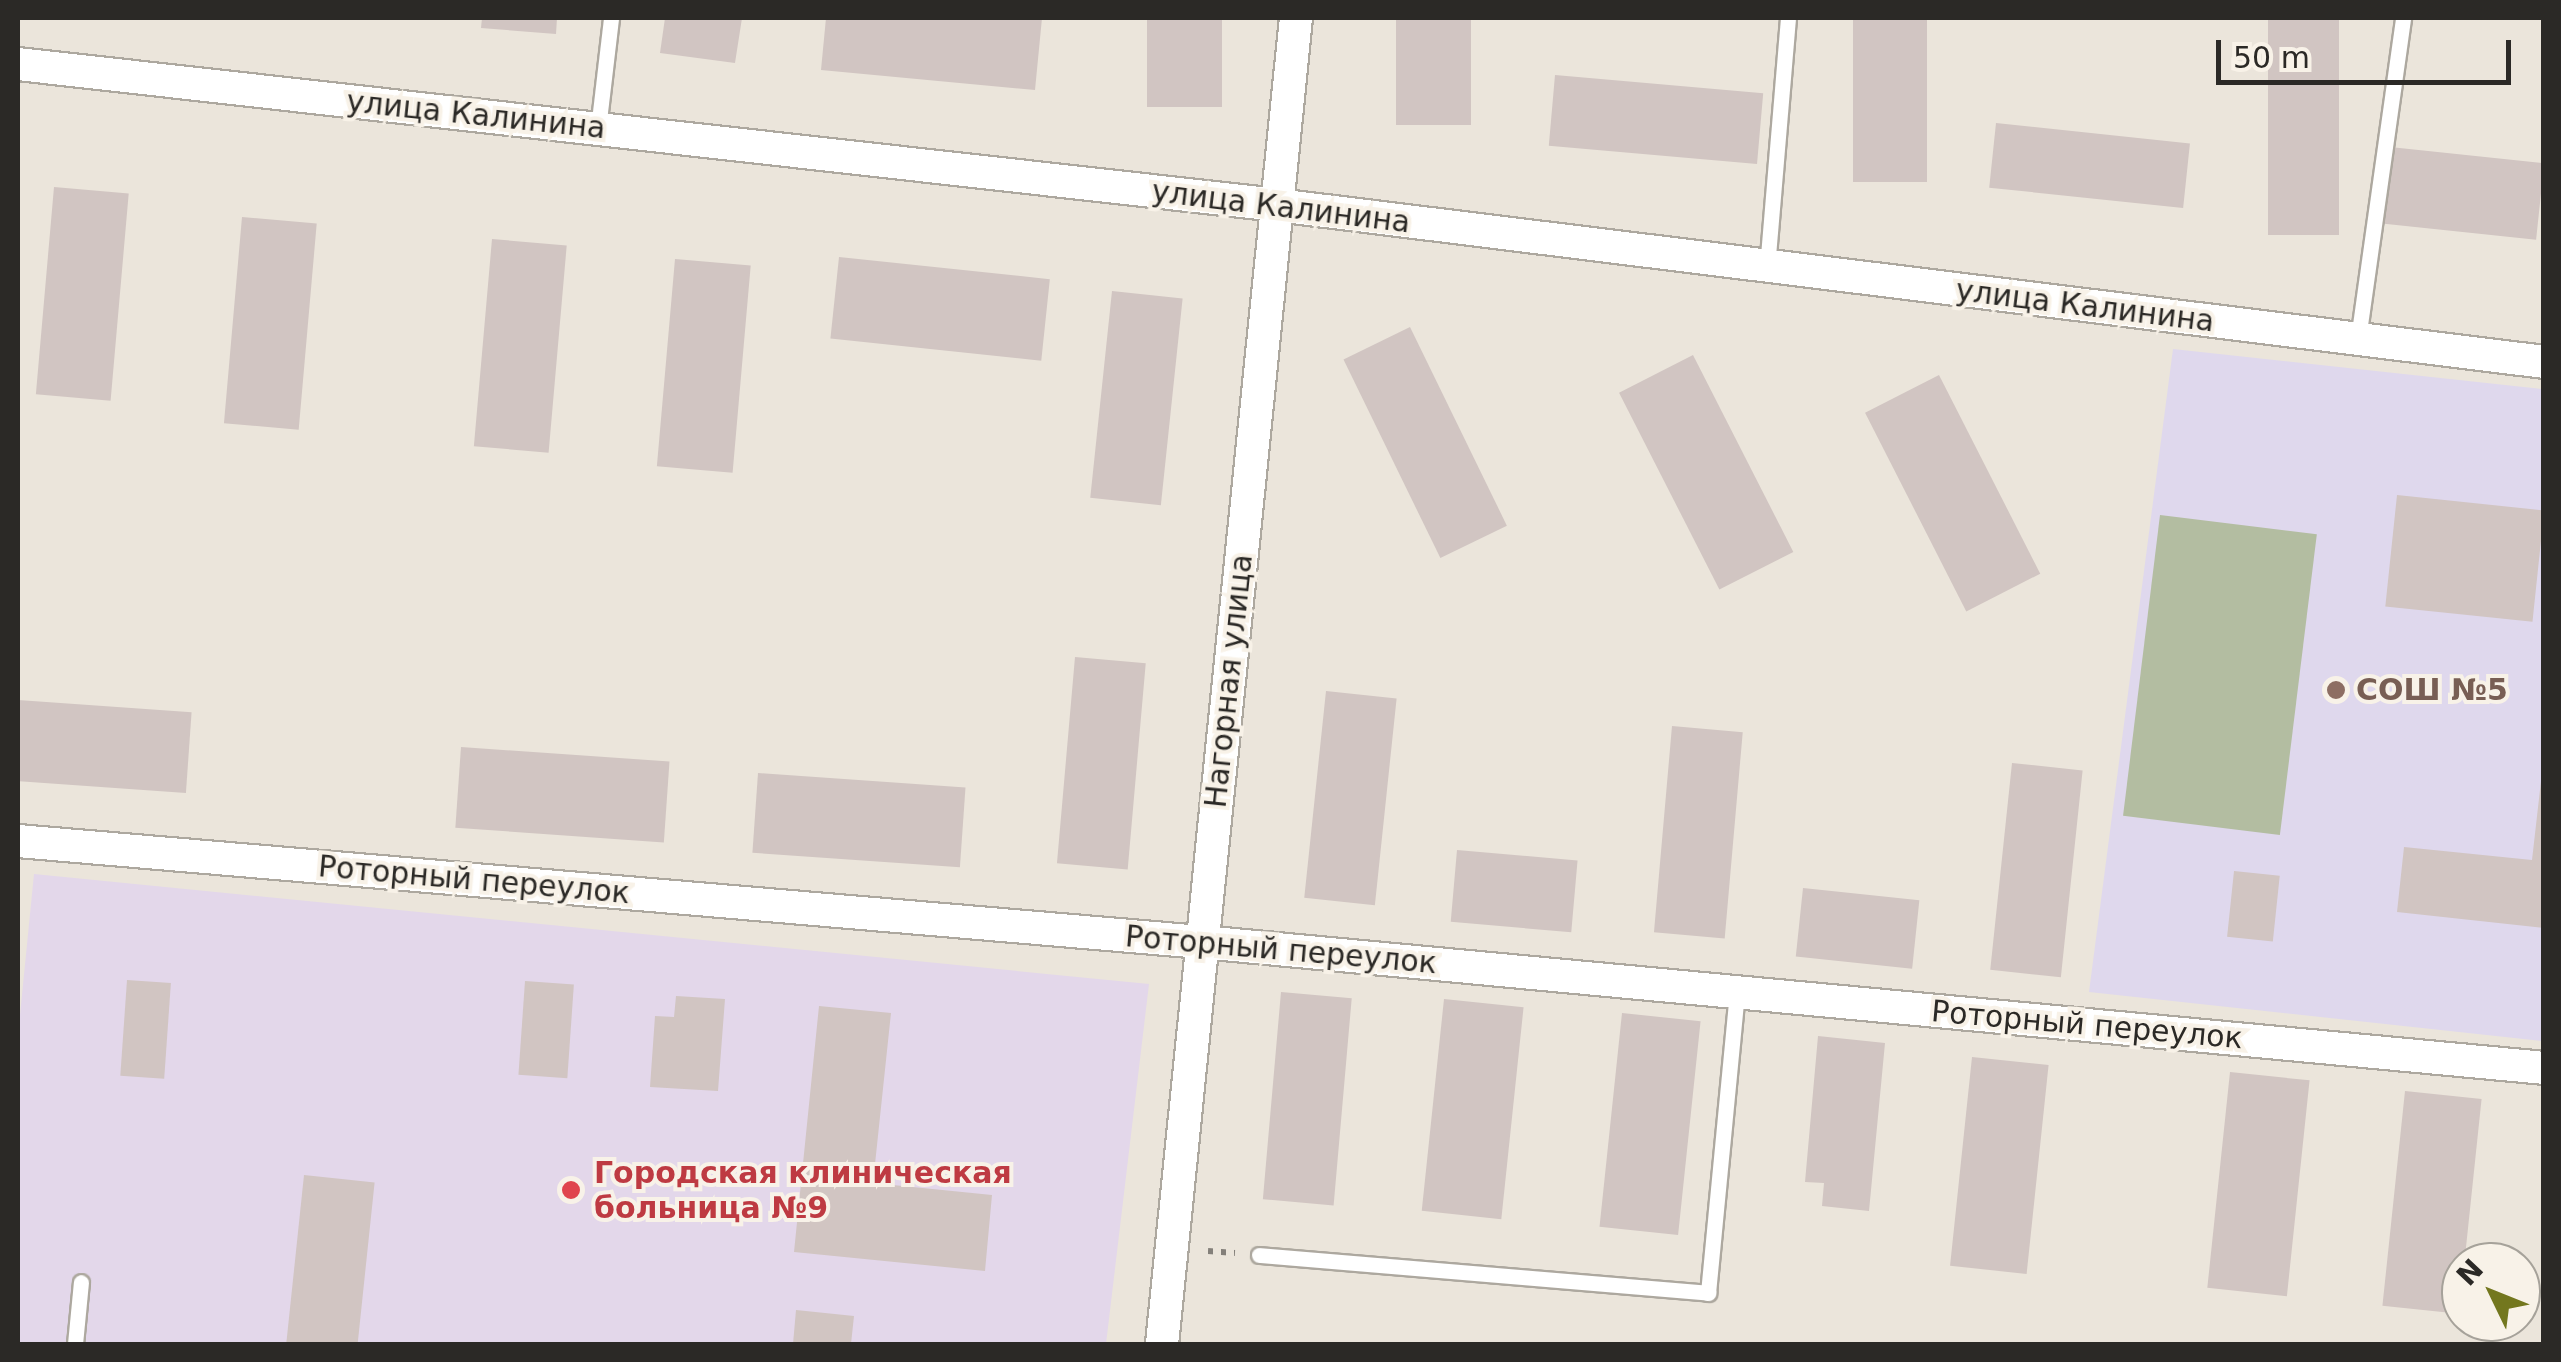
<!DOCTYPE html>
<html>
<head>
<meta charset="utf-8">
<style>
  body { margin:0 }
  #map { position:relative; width:2561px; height:1362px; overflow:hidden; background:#ebe5db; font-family:"DejaVu Sans",sans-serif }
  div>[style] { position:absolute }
  .education>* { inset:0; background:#dfd8ed }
  .medical>* { inset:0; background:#e3d7ea }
  .green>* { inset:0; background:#b3bda1; transform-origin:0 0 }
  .building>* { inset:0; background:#d1c5c2; transform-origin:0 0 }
  .path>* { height:6px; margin-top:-3px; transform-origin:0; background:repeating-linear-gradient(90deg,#84807a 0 5px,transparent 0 13px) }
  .roads { filter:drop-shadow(2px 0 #ada89f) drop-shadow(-2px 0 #ada89f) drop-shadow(0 2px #ada89f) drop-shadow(0 -2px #ada89f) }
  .service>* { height:15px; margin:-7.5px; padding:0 7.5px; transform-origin:7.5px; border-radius:7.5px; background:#fff }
  .minor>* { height:32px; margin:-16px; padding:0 16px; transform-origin:16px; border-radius:16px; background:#fff }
  .dots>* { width:28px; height:28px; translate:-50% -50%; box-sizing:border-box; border:5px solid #f8f2e8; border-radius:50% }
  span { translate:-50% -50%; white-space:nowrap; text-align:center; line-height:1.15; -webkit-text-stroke:8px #f8f2e8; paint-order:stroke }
  .street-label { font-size:30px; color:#2b2926 }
  .education-label { font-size:30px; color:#785e54; font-weight:700 }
  .left { translate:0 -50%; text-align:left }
  .health-label { font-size:30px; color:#be3a42; font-weight:700 }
  .frame { position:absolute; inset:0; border:20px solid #2b2926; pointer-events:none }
  .north { position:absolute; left:2441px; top:1242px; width:100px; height:100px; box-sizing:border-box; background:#f8f2e8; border:2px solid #a6a29a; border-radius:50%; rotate:313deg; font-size:28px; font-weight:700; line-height:40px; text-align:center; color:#2b2926 }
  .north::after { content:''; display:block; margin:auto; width:35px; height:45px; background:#73771e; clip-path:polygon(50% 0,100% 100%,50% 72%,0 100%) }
  .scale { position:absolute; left:2216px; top:40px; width:295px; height:45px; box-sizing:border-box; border:5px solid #2b2926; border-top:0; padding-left:12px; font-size:30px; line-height:35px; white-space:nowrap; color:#2b2926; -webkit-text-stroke:8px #f8f2e8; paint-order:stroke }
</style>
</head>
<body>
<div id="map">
  <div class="education">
    <div style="clip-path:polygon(2173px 349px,2543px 389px,2543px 1041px,2089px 992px)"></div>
  </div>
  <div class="medical">
    <div style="clip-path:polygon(34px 874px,1149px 984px,1106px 1344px,18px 1344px,18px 1035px)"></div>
  </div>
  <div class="green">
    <div style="left:2160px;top:515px;width:158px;height:303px;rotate:7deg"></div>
  </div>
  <div class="building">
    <div style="clip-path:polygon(482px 18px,557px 18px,556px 34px,481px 28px)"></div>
    <div style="clip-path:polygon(665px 18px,742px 18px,735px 63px,660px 53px)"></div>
    <div style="clip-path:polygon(826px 18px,1042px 18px,1035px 90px,821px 70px)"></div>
    <div style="left:1147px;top:18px;width:75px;height:89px"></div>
    <div style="left:1396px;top:18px;width:75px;height:107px"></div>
    <div style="left:1853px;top:18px;width:74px;height:164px"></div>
    <div style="left:2268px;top:18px;width:71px;height:217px"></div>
    <div style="left:1555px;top:75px;width:209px;height:71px;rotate:5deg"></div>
    <div style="left:1996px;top:123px;width:195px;height:65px;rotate:6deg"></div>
    <div style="left:2390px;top:147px;width:155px;height:77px;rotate:6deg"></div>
    <div style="left:54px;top:187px;width:75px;height:208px;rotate:5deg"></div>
    <div style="left:242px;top:217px;width:75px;height:207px;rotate:5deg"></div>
    <div style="left:492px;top:239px;width:75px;height:208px;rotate:5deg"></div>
    <div style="left:839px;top:257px;width:212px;height:82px;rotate:6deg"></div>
    <div style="left:675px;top:259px;width:76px;height:208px;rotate:5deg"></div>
    <div style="left:1112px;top:291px;width:71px;height:208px;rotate:6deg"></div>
    <div style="left:1410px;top:327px;width:221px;height:74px;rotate:64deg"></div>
    <div style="left:1693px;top:355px;width:221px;height:83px;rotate:63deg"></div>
    <div style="left:1939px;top:375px;width:223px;height:83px;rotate:63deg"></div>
    <div style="left:2397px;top:495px;width:148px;height:112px;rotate:6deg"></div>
    <div style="left:1075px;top:657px;width:71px;height:207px;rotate:5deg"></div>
    <div style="left:1326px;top:691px;width:71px;height:208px;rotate:6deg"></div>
    <div style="left:18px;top:700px;width:174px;height:81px;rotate:4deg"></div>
    <div style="left:1672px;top:726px;width:71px;height:207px;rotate:5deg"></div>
    <div style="left:461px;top:747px;width:209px;height:81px;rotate:4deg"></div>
    <div style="left:2012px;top:763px;width:71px;height:208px;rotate:6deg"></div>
    <div style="left:758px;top:773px;width:208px;height:80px;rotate:4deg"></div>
    <div style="clip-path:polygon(2541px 781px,2544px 928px,2397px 912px,2404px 847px,2532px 860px)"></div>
    <div style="left:1457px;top:850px;width:121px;height:72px;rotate:5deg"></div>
    <div style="left:2234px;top:871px;width:46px;height:66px;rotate:6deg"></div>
    <div style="left:1803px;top:888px;width:117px;height:69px;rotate:6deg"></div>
    <div style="left:127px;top:980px;width:44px;height:96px;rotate:4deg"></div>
    <div style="left:525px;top:981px;width:49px;height:94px;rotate:4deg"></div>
    <div style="left:1281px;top:992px;width:71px;height:208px;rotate:5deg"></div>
    <div style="clip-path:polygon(676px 996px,725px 999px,718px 1091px,650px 1087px,655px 1016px,674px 1017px)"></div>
    <div style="left:1444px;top:999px;width:80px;height:213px;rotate:6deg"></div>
    <div style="clip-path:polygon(819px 1006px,891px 1013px,873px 1183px,992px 1195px,985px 1271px,794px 1252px)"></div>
    <div style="left:1622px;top:1013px;width:79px;height:215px;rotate:6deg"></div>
    <div style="clip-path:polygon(1818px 1036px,1885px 1043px,1869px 1211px,1822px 1206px,1824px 1183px,1805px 1182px)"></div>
    <div style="left:1972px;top:1057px;width:77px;height:210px;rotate:6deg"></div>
    <div style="left:2230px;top:1072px;width:80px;height:217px;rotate:6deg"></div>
    <div style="left:2405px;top:1091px;width:77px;height:216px;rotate:6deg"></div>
    <div style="left:304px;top:1175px;width:71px;height:170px;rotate:6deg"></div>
    <div style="clip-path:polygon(796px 1310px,854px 1316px,851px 1344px,793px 1344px)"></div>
  </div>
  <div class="path">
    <div style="left:1208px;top:1251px;width:27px;rotate:4deg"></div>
  </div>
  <div class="roads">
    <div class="service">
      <div style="left:598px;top:129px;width:112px;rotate:-83.3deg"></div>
      <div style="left:1767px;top:268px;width:251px;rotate:-85.2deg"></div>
      <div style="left:2358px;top:339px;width:324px;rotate:-82deg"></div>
      <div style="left:1259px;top:1255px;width:451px;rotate:4.8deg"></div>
      <div style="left:1708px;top:1293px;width:302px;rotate:-84.5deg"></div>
      <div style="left:75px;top:1344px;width:62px;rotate:-84.5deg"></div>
    </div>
    <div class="minor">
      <div style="left:18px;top:64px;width:1267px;rotate:6.39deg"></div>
      <div style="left:1277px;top:205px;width:1277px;rotate:7.06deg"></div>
      <div style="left:18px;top:841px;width:1188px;rotate:4.88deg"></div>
      <div style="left:1202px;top:942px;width:1348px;rotate:5.36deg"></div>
      <div style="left:1162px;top:1344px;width:1333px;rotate:-84.23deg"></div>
    </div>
  </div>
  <div class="dots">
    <div style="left:2336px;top:690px;background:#8d6e63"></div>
    <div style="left:571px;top:1190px;background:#e0444e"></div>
  </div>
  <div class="street-label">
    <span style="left:476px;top:115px;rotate:6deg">улица Калинина</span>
    <span style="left:1281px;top:207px;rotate:7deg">улица Калинина</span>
    <span style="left:2085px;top:306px;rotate:7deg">улица Калинина</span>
    <span style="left:1229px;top:681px;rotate:-84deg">Нагорная улица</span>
    <span style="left:474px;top:880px;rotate:5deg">Роторный переулок</span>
    <span style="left:1281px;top:950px;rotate:5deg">Роторный переулок</span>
    <span style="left:2087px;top:1025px;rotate:5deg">Роторный переулок</span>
  </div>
  <div class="education-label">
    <span class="left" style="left:2356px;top:690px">СОШ №5</span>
  </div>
  <div class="health-label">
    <span class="left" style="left:594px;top:1190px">Городская клиническая<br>больница №9</span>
  </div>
  <div class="frame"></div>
  <div class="north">N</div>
  <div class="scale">50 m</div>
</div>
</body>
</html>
